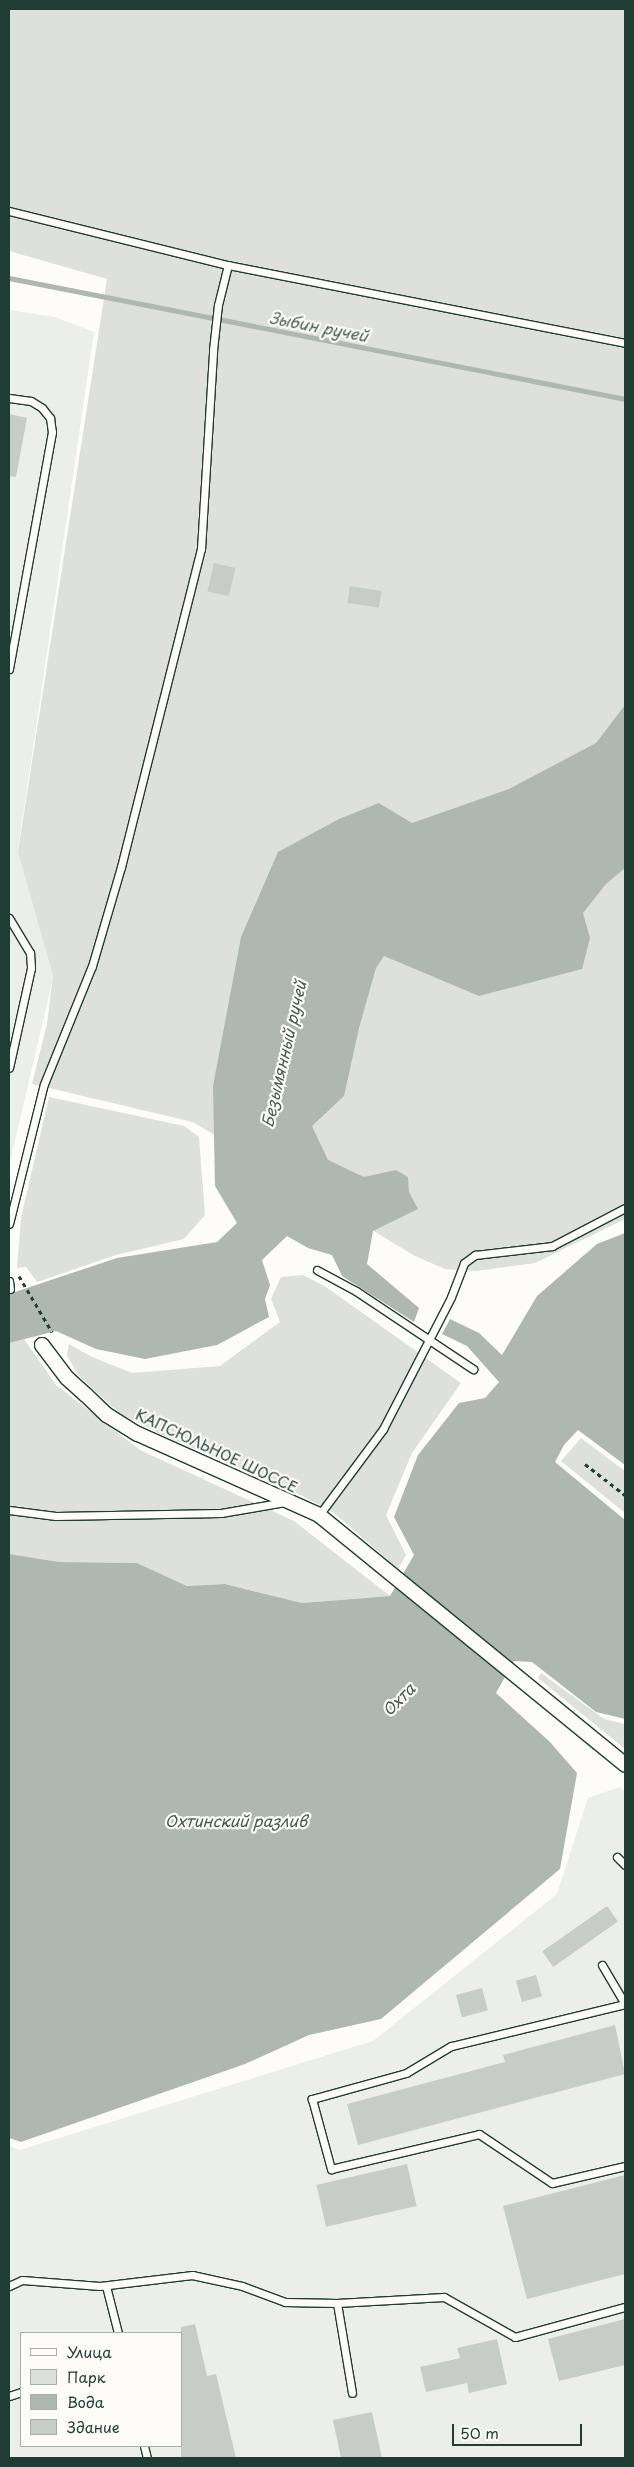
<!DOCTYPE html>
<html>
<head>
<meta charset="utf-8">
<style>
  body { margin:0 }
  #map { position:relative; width:634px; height:2467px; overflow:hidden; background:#fdfcf7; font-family:"Playpen Sans",sans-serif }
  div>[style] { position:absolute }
  .built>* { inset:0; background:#eceee9 }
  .green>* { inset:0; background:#dde0db }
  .water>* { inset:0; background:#aeb8b1 }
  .stream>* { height:5px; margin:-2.5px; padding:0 2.5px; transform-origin:2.5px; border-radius:2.5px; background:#aeb8b1 }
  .building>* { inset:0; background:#c6cdc7; transform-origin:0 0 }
  .path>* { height:3px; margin-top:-1.5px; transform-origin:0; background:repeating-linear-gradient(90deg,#1f3d34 0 4px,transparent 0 8px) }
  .roads { filter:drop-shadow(1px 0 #1f3d34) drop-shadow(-1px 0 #1f3d34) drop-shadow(0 1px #1f3d34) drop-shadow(0 -1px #1f3d34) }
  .lane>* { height:7px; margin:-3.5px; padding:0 3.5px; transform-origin:3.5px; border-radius:3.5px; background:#fdfcf7 }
  .street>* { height:14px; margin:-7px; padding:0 7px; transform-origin:7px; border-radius:7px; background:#fdfcf7 }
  span { translate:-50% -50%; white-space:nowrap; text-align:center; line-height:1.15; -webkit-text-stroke:4.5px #fdfcf7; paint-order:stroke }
  .street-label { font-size:15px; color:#1f3d34 }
  .water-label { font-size:16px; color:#435c53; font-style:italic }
  .frame { position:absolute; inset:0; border:10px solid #1f3d34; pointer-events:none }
  .legend { position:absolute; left:20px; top:2332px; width:162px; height:115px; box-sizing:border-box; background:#fdfcf7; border:1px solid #a4b0a9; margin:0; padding:6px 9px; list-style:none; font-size:15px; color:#1f3d34 }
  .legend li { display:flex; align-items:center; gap:10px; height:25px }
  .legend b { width:25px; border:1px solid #a4b0a9 }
  .scale { position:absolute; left:452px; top:2424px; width:130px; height:22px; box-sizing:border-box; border:2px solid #1f3d34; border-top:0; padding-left:6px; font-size:15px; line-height:18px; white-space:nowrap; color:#1f3d34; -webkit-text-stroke:4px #fdfcf7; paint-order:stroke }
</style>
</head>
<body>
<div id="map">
  <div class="built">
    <div style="clip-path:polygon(9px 310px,55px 317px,94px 332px,18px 850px,54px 974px,9px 1166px)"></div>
    <div style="clip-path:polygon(evenodd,620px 1787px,625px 1792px,625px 2458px,9px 2458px,9px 2146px,20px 2150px,373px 2041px,557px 1894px,588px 1798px,620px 1787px,21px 2333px,181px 2333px,181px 2446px,21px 2446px,21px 2333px)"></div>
  </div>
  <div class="green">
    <div style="clip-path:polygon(9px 9px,625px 9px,625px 1219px,535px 1263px,476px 1271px,445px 1269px,415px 1256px,193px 1122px,32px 1084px,47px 1024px,53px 975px,18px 852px,107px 279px,9px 251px)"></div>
    <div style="clip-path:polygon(49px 1097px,184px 1126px,199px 1137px,205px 1215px,184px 1239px,116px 1255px,37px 1282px,26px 1267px,17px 1268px,21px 1218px)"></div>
    <div style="clip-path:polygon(303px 1275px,326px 1287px,461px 1383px,412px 1453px,386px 1515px,406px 1555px,398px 1569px,334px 1513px,295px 1492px,162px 1435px,119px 1413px,78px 1375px,67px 1355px,69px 1344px,92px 1357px,132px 1373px,220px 1366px,280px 1322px,271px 1299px,281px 1277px)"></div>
    <div style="clip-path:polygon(24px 1339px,56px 1385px,140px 1450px,294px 1521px,390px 1596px,302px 1603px,225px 1584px,187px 1586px,137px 1563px,59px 1562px,9px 1554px,9px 1343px)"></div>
    <div style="clip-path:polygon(581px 1438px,625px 1471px,625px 1513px,561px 1461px)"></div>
    <div style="clip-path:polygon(541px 1673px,604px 1719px,625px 1724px,625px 1749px,538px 1678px)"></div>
  </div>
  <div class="water">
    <div style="clip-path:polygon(625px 705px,625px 868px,606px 884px,583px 913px,590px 938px,582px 969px,479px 996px,384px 956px,376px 968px,359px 1028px,344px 1096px,312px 1126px,328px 1160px,364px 1177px,396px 1170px,408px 1177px,409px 1192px,418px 1209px,373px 1231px,367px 1264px,419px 1308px,414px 1322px,342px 1276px,332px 1255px,308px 1248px,287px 1236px,262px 1260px,270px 1285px,265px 1299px,269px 1317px,217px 1345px,145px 1359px,96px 1349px,56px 1331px,9px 1343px,9px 1294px,117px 1258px,217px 1242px,237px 1223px,215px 1186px,213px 1086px,241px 937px,278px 852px,339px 819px,379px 803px,412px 823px,509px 789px,596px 743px)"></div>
    <div style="clip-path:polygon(625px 1233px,625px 1465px,578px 1430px,564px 1445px,555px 1462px,625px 1520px,625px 1719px,596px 1712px,532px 1662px,514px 1661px,496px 1693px,550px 1742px,577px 1773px,560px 1869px,381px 2019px,309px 2035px,245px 2064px,21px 2142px,9px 2138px,9px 1554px,59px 1562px,137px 1563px,187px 1586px,225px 1584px,302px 1603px,390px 1596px,414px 1555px,394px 1517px,418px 1455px,459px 1403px,485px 1398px,499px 1382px,467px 1346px,442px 1334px,450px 1319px,479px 1333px,502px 1355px,537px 1296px,597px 1244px)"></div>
  </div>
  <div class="stream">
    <div style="left:9px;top:278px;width:628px;rotate:11.11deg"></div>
  </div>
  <div class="building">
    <div style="clip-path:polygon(9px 414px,27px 418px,16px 477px,9px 476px)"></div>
    <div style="left:214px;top:563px;width:22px;height:29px;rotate:13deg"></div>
    <div style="left:350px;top:586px;width:32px;height:17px;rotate:9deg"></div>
    <div style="left:607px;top:1906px;width:19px;height:79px;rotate:55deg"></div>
    <div style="left:536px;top:1975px;width:22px;height:21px;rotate:74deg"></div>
    <div style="left:482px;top:1988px;width:23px;height:27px;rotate:75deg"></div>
    <div style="clip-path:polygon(615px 2025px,625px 2074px,358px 2145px,347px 2104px,505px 2062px,503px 2055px)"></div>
    <div style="left:407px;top:2164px;width:43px;height:93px;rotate:77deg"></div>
    <div style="clip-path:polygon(625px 2175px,625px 2274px,527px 2299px,503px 2206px)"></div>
    <div style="clip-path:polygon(625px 2319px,625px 2365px,559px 2381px,548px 2339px)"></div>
    <div style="clip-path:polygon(195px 2324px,207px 2376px,216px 2374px,236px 2458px,181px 2458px,181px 2327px)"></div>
    <div style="clip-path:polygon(497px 2339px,507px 2384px,469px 2393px,467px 2383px,426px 2392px,420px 2367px,460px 2358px,457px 2348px)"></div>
    <div style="clip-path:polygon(372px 2412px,382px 2458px,341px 2458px,333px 2420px)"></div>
  </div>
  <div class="path">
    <div style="left:19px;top:1276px;width:65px;rotate:59.5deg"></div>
    <div style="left:585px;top:1464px;width:51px;rotate:37.8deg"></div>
  </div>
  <div class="roads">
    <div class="lane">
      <div style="left:9px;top:211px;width:226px;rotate:13.9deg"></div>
      <div style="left:228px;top:265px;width:405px;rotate:11.1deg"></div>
      <div style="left:9px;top:398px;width:22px;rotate:8deg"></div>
      <div style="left:31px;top:401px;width:13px;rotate:32deg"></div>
      <div style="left:42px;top:408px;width:13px;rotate:51deg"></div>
      <div style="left:50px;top:418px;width:14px;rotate:82deg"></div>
      <div style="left:52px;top:432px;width:241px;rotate:100.3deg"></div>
      <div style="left:9px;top:918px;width:41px;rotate:59deg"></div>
      <div style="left:30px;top:953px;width:15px;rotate:86deg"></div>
      <div style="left:31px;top:968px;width:102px;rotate:102.4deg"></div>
      <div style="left:9px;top:1224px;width:144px;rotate:-76deg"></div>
      <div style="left:44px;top:1084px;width:127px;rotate:-67.9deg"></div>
      <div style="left:92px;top:966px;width:103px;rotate:-73.7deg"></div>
      <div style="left:121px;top:867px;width:328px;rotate:-75.9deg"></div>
      <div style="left:201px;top:549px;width:199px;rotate:-86.5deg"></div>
      <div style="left:213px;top:350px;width:45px;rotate:-83.7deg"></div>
      <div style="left:218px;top:305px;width:41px;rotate:-76deg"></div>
      <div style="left:317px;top:1270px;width:44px;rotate:28.3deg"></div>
      <div style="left:356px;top:1291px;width:141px;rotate:33.7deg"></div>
      <div style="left:9px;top:1281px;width:8px;rotate:83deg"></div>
      <div style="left:9px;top:1510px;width:47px;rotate:7.3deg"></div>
      <div style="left:56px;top:1516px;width:165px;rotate:-1deg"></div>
      <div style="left:221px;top:1513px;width:65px;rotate:-9.8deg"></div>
      <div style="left:319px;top:1515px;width:107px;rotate:-53.3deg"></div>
      <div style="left:383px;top:1429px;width:148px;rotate:-62.7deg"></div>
      <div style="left:451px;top:1297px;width:36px;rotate:-69deg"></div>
      <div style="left:464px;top:1263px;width:14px;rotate:-36deg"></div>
      <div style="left:475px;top:1255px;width:78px;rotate:-6.7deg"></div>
      <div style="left:552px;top:1246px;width:82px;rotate:-27.5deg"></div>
      <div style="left:617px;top:1857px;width:11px;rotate:45deg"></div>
      <div style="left:602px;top:1965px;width:45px;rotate:59.5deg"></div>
      <div style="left:625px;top:2004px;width:179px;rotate:166.4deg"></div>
      <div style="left:451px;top:2046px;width:52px;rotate:149deg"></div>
      <div style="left:406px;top:2073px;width:98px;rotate:164.5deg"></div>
      <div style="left:312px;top:2099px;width:73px;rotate:74.8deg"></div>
      <div style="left:331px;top:2169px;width:152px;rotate:-13.3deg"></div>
      <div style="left:479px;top:2134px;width:88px;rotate:33.9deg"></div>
      <div style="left:552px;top:2183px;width:75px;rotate:-13.1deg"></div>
      <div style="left:9px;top:2286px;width:14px;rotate:-25deg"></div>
      <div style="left:22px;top:2280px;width:78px;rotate:4.4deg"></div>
      <div style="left:100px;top:2286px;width:93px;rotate:-6.8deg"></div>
      <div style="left:192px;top:2275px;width:51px;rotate:12.4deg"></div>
      <div style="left:242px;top:2286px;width:46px;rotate:20.4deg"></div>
      <div style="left:285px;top:2302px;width:52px;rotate:1.1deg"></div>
      <div style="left:337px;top:2303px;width:107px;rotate:-3.2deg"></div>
      <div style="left:444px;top:2297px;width:81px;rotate:29.4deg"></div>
      <div style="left:515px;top:2337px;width:114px;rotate:-15.3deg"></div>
      <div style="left:106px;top:2286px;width:49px;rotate:75.7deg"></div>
      <div style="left:337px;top:2303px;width:91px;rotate:80.5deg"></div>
      <div style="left:9px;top:2396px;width:13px;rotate:-18deg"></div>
      <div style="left:144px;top:2446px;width:12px;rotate:76deg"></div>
    </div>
    <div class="street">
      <div style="left:42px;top:1345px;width:41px;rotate:52.9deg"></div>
      <div style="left:67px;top:1378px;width:25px;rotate:42deg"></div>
      <div style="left:86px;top:1395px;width:29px;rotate:44deg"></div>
      <div style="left:107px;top:1415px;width:36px;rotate:32deg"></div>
      <div style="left:138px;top:1434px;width:198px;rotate:24.1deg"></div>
      <div style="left:319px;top:1515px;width:395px;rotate:39.2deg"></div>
    </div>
  </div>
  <div class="street-label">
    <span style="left:217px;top:1450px;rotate:25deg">КАПСЮЛЬНОЕ ШОССЕ</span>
  </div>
  <div class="water-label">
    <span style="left:319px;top:326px;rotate:11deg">Зыбин ручей</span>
    <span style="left:283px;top:1054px;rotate:-77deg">Безымянный ручей</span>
    <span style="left:398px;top:1699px;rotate:-45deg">Охта</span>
    <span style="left:236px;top:1820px">Охтинский разлив</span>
  </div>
  <div class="frame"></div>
  <ul class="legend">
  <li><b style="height:6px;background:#fdfcf7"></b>Улица</li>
  <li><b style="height:14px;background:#dde0db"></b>Парк</li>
  <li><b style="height:14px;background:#aeb8b1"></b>Вода</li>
  <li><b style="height:14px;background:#c6cdc7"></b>Здание</li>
  </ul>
  <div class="scale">50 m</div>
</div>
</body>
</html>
